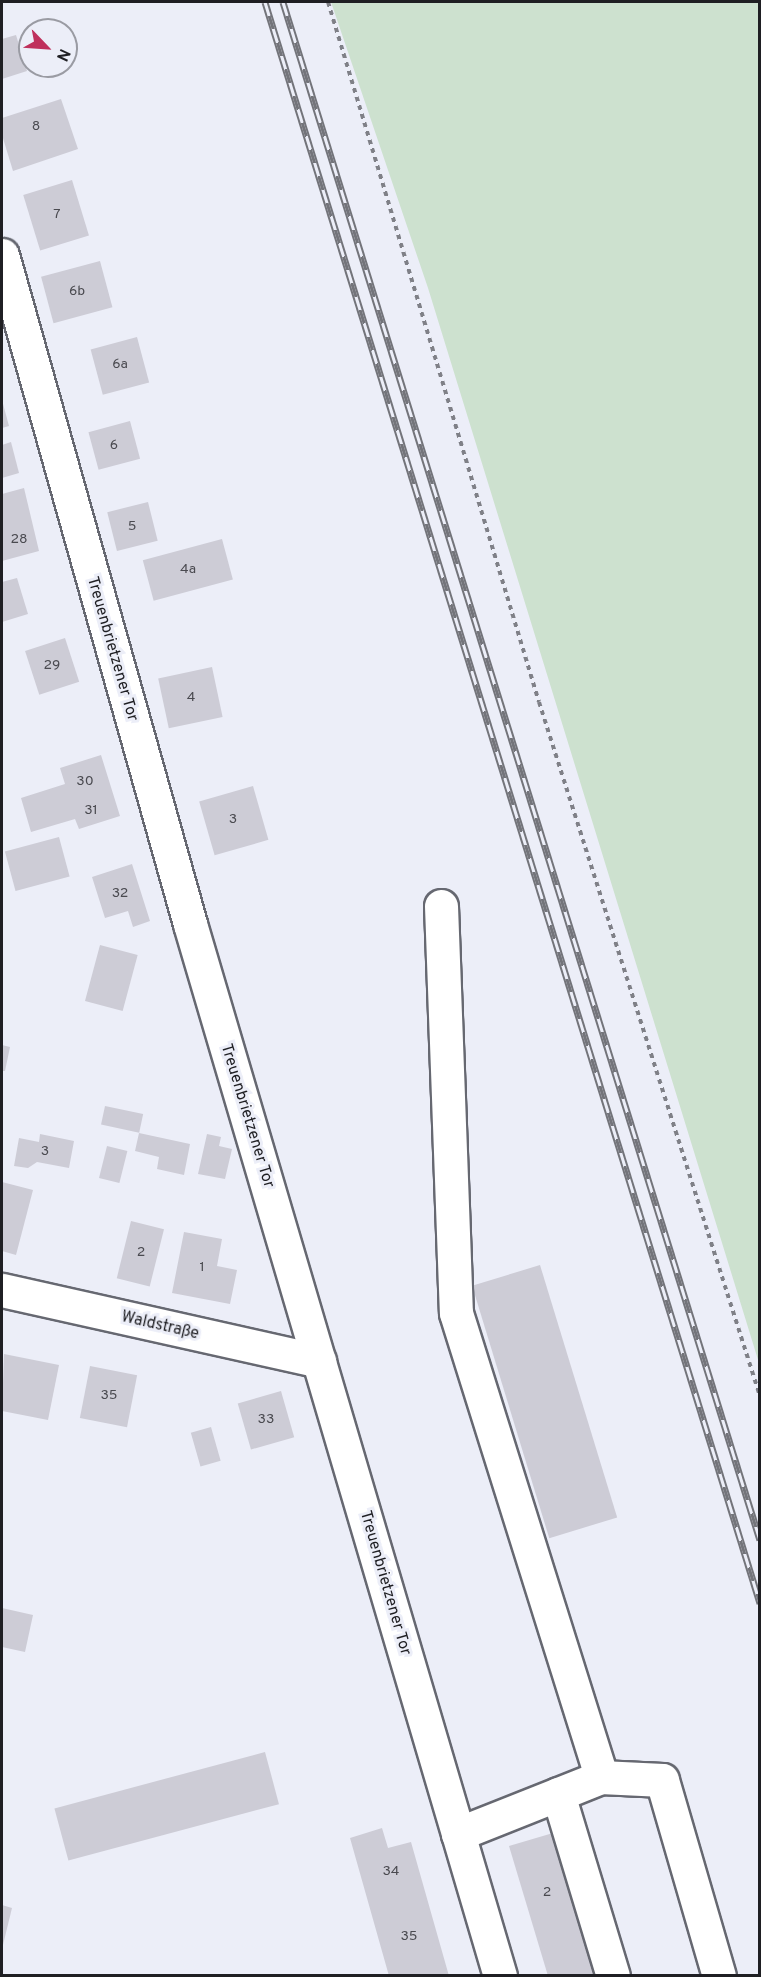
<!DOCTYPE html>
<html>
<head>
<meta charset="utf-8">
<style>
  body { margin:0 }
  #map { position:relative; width:761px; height:1977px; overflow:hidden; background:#eceef8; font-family:Overpass,sans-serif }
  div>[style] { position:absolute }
  .green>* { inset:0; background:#cde1cf }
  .building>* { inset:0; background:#cdccd6; transform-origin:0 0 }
  .path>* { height:4px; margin-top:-2px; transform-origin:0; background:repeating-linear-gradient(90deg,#7f8087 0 4.5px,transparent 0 9px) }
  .roads { filter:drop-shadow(2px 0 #666871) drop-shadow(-2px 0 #666871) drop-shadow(0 2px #666871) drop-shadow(0 -2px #666871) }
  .minor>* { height:33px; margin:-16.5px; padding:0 16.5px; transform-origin:16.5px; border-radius:16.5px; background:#fff }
  .rail>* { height:7px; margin-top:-3.5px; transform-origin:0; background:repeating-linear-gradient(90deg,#eceef8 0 14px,#73747a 0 28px); box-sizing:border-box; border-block:2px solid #73747a }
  span { translate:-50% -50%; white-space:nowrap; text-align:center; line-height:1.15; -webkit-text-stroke:6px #eceef8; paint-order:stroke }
  .number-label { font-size:14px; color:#4a4a50 }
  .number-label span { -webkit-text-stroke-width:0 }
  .street-label { font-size:16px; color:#1f1f23 }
  .frame { position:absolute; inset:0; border:3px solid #1f1f23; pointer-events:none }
  .north { position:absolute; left:18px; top:18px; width:60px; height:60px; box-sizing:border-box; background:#eceef8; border:2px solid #9a9ba3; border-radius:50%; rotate:115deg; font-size:16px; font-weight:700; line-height:24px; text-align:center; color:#1f1f23 }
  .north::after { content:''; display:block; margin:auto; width:21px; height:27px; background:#bf305c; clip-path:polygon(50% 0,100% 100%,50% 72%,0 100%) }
</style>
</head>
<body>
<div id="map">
  <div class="green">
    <div style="clip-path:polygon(331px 2px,759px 2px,759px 1363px,428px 288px)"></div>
  </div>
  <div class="building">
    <div style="clip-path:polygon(16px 35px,27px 71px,2px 79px,2px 39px)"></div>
    <div style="clip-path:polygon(61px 99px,78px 149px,13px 171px,2px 135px,2px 118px)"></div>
    <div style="left:72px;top:180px;width:58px;height:51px;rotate:73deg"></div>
    <div style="left:100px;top:261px;width:48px;height:61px;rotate:75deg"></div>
    <div style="left:137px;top:337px;width:47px;height:48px;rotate:75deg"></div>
    <div style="clip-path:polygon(2px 400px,9px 426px,2px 428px)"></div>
    <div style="left:130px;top:421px;width:39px;height:43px;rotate:75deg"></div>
    <div style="clip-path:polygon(11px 442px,19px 473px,2px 478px,2px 445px)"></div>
    <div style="clip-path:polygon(24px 488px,39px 551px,2px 561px,2px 494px)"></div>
    <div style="left:148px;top:502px;width:40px;height:42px;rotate:76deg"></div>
    <div style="left:222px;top:539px;width:42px;height:82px;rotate:75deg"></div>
    <div style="clip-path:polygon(17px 578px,28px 614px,2px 622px,2px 582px)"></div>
    <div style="left:65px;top:638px;width:46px;height:42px;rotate:72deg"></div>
    <div style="left:212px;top:667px;width:51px;height:55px;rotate:78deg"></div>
    <div style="clip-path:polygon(101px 755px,120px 816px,79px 829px,75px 819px,31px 832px,21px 798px,65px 784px,60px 768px)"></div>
    <div style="left:253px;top:786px;width:56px;height:56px;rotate:74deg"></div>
    <div style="left:59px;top:837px;width:41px;height:56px;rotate:75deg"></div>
    <div style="clip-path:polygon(132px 864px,150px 921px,133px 927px,128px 911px,105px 918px,92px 877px)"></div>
    <div style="left:100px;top:945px;width:39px;height:58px;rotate:15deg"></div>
    <div style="clip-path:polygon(2px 1045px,10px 1047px,5px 1071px,2px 1071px)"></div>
    <div style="left:105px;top:1106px;width:39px;height:19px;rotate:12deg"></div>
    <div style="clip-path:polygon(139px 1133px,190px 1144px,184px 1175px,157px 1169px,159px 1157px,135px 1151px)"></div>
    <div style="clip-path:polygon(40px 1134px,74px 1141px,69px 1168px,37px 1162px,28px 1168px,14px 1166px,19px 1138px,39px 1142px)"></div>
    <div style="clip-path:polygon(207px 1134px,221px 1137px,219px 1146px,232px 1149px,225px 1179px,198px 1174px)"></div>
    <div style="left:107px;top:1146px;width:21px;height:33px;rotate:14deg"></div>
    <div style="clip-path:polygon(2px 1182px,33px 1190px,16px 1255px,2px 1251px)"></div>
    <div style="left:131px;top:1221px;width:34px;height:59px;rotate:14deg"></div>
    <div style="clip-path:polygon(184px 1232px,222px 1239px,217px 1266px,237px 1270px,230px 1304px,172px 1293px)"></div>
    <div style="left:540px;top:1265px;width:264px;height:71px;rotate:73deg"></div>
    <div style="clip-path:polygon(4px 1354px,59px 1365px,48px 1420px,2px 1411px)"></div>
    <div style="left:90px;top:1366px;width:48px;height:53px;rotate:11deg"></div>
    <div style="left:281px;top:1391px;width:48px;height:45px;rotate:74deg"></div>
    <div style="left:211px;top:1427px;width:35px;height:21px;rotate:74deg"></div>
    <div style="clip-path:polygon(2px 1608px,33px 1615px,25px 1652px,2px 1647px)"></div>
    <div style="left:265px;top:1752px;width:54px;height:218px;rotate:75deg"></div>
    <div style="clip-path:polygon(382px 1828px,388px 1848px,411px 1842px,449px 1976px,389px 1976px,350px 1838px)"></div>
    <div style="clip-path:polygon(553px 1833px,596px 1975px,595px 1976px,548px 1976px,509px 1846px)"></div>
    <div style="clip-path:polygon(2px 1905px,12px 1908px,2px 1949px)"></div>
  </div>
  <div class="path">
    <div style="left:328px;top:2px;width:731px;rotate:73.23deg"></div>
    <div style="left:539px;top:702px;width:728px;rotate:72.34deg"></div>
  </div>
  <div class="roads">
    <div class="minor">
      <div style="left:2px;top:255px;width:695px;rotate:74.3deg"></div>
      <div style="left:190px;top:924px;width:1097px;rotate:73.58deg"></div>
      <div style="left:441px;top:906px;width:407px;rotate:87.9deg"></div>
      <div style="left:456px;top:1313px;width:486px;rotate:72.6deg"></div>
      <div style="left:601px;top:1777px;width:154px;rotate:158.3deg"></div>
      <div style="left:2px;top:1290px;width:325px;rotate:12.6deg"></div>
      <div style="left:601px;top:1777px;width:61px;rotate:2.8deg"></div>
      <div style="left:662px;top:1780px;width:204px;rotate:73.8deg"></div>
      <div style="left:558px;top:1794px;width:190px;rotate:73.2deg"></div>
    </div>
  </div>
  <div class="rail">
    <div style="left:265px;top:2px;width:1676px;rotate:72.82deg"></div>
    <div style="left:283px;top:2px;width:1610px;rotate:72.77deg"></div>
  </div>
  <div class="number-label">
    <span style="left:36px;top:127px">8</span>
    <span style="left:57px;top:215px">7</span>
    <span style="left:77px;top:292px">6b</span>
    <span style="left:120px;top:365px">6a</span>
    <span style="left:114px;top:446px">6</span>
    <span style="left:132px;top:527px">5</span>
    <span style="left:19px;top:540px">28</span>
    <span style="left:188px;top:570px">4a</span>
    <span style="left:52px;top:666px">29</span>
    <span style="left:191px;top:698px">4</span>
    <span style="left:85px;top:782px">30</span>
    <span style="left:91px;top:811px">31</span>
    <span style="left:233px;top:820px">3</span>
    <span style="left:120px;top:894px">32</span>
    <span style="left:45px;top:1152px">3</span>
    <span style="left:141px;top:1253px">2</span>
    <span style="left:202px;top:1268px">1</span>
    <span style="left:109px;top:1396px">35</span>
    <span style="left:266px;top:1420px">33</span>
    <span style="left:391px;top:1872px">34</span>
    <span style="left:547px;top:1893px">2</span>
    <span style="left:409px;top:1937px">35</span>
  </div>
  <div class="street-label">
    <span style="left:112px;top:649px;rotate:74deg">Treuenbrietzener Tor</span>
    <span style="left:247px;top:1116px;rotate:73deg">Treuenbrietzener Tor</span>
    <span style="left:160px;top:1326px;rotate:13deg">Waldstraße</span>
    <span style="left:385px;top:1583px;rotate:74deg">Treuenbrietzener Tor</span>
  </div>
  <div class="frame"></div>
  <div class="north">N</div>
</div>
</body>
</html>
